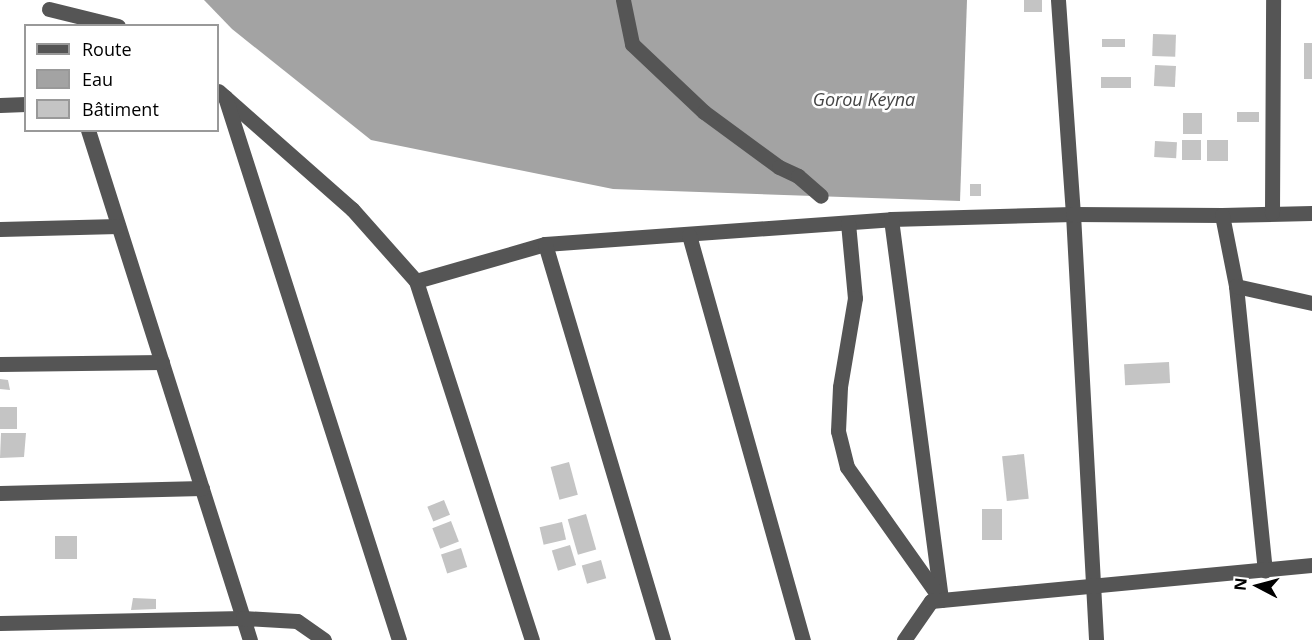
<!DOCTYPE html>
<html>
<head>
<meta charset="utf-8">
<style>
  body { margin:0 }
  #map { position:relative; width:1312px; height:640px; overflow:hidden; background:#fff; font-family:"Open Sans",sans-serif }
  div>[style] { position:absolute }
  .water>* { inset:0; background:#a3a3a3 }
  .building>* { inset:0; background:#c4c4c4; transform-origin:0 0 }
  .minor>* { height:15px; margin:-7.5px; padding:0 7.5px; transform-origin:7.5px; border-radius:7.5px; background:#555 }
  span { translate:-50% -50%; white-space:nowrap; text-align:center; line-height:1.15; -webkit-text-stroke:5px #fff; paint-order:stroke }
  .water-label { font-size:18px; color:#444; font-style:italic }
  .legend { position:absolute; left:24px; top:24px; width:195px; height:108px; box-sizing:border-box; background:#fff; border:2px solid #999; margin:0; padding:8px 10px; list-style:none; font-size:18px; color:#000 }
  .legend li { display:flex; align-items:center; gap:12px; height:30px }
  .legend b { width:30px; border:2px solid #999 }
  .north { position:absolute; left:1228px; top:556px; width:60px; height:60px; -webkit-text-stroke:4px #fff; paint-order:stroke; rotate:276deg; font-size:16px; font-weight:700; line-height:24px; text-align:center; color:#000 }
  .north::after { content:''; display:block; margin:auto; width:21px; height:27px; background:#000; clip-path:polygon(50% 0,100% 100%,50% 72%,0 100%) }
</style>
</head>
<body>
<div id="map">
  <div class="water">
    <div style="clip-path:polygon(204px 0,967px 0,960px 201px,613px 189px,371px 140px,232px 29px)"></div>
  </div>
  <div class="building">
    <div style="left:1024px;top:0;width:18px;height:12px"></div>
    <div style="left:1153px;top:34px;width:23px;height:22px;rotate:2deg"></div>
    <div style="left:1102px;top:39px;width:23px;height:8px"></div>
    <div style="left:1304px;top:43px;width:8px;height:36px"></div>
    <div style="left:1155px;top:65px;width:21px;height:21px;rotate:3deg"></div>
    <div style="left:1131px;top:77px;width:11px;height:30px;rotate:90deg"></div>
    <div style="left:1237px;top:112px;width:22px;height:10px"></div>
    <div style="left:1183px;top:113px;width:19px;height:21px"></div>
    <div style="left:1182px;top:140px;width:19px;height:20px"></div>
    <div style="left:1207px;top:140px;width:21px;height:21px"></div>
    <div style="left:1155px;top:141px;width:22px;height:16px;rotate:3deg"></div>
    <div style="left:970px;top:184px;width:11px;height:12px"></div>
    <div style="left:1169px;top:362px;width:21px;height:45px;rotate:87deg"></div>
    <div style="clip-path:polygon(0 379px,8px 380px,10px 390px,0 389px)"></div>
    <div style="left:17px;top:407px;width:22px;height:17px;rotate:90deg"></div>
    <div style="clip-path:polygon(1px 433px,26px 433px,24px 457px,0 458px)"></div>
    <div style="left:1024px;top:454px;width:45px;height:22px;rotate:84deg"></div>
    <div style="left:569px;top:462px;width:34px;height:19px;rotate:75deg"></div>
    <div style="left:444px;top:500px;width:16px;height:18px;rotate:68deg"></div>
    <div style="left:982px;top:509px;width:20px;height:31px"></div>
    <div style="left:586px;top:514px;width:37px;height:19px;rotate:74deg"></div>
    <div style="left:451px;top:521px;width:22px;height:20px;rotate:69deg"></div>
    <div style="left:562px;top:522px;width:18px;height:23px;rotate:77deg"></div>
    <div style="left:55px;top:536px;width:22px;height:23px"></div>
    <div style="left:570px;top:545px;width:21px;height:19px;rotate:73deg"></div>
    <div style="left:461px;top:548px;width:20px;height:21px;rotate:72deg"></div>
    <div style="left:601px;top:560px;width:19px;height:20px;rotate:74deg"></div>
    <div style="clip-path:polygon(133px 598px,156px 599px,156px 609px,131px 610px)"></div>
  </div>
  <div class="minor">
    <div style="left:623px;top:0;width:45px;rotate:78.4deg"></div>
    <div style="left:632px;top:44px;width:99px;rotate:43.4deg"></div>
    <div style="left:704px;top:112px;width:93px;rotate:36.3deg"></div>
    <div style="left:779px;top:167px;width:21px;rotate:25deg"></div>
    <div style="left:798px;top:176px;width:30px;rotate:41deg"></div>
    <div style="left:1058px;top:0;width:215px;rotate:86deg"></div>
    <div style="left:1073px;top:214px;width:427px;rotate:86.9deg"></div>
    <div style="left:49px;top:9px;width:71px;rotate:13.8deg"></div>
    <div style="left:218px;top:91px;width:179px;rotate:41.4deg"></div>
    <div style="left:352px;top:209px;width:96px;rotate:48.4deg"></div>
    <div style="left:416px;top:281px;width:134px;rotate:-16deg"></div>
    <div style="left:545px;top:244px;width:347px;rotate:-4.1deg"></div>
    <div style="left:891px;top:219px;width:182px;rotate:-1.6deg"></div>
    <div style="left:1073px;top:214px;width:149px;rotate:0.4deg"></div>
    <div style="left:1222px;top:215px;width:90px;rotate:-1.3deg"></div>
    <div style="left:225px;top:97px;width:570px;rotate:72.23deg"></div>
    <div style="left:0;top:105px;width:26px;rotate:-2deg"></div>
    <div style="left:88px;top:130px;width:535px;rotate:72.38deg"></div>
    <div style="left:1272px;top:213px;width:213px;rotate:-89.7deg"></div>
    <div style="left:1222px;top:215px;width:72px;rotate:78.8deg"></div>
    <div style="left:1236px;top:286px;width:286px;rotate:84.2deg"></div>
    <div style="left:891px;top:219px;width:381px;rotate:82.5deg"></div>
    <div style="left:848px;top:223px;width:75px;rotate:84.7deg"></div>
    <div style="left:855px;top:298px;width:90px;rotate:99.6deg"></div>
    <div style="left:840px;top:387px;width:44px;rotate:92.6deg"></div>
    <div style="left:838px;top:431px;width:37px;rotate:76deg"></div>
    <div style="left:847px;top:467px;width:163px;rotate:54.7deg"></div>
    <div style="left:0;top:229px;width:118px;rotate:-1.5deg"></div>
    <div style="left:689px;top:235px;width:421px;rotate:74.3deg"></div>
    <div style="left:545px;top:244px;width:413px;rotate:73.4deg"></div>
    <div style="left:416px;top:281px;width:377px;rotate:72.1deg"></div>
    <div style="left:1236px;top:286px;width:78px;rotate:12.6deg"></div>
    <div style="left:0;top:364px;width:162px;rotate:-0.7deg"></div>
    <div style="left:0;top:493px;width:202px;rotate:-1.4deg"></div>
    <div style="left:0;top:623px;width:243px;rotate:-1.2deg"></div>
    <div style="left:243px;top:618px;width:54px;rotate:3.2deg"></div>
    <div style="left:297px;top:621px;width:33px;rotate:35deg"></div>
    <div style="left:904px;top:640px;width:47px;rotate:-55.3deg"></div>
    <div style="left:931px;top:601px;width:383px;rotate:-5.4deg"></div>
  </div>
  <div class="water-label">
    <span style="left:864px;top:99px">Gorou Keyna</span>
  </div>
  <ul class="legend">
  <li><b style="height:8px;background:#555"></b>Route</li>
  <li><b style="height:16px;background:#a3a3a3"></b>Eau</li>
  <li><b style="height:16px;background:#c4c4c4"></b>Bâtiment</li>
  </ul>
  <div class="north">N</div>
</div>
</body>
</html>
